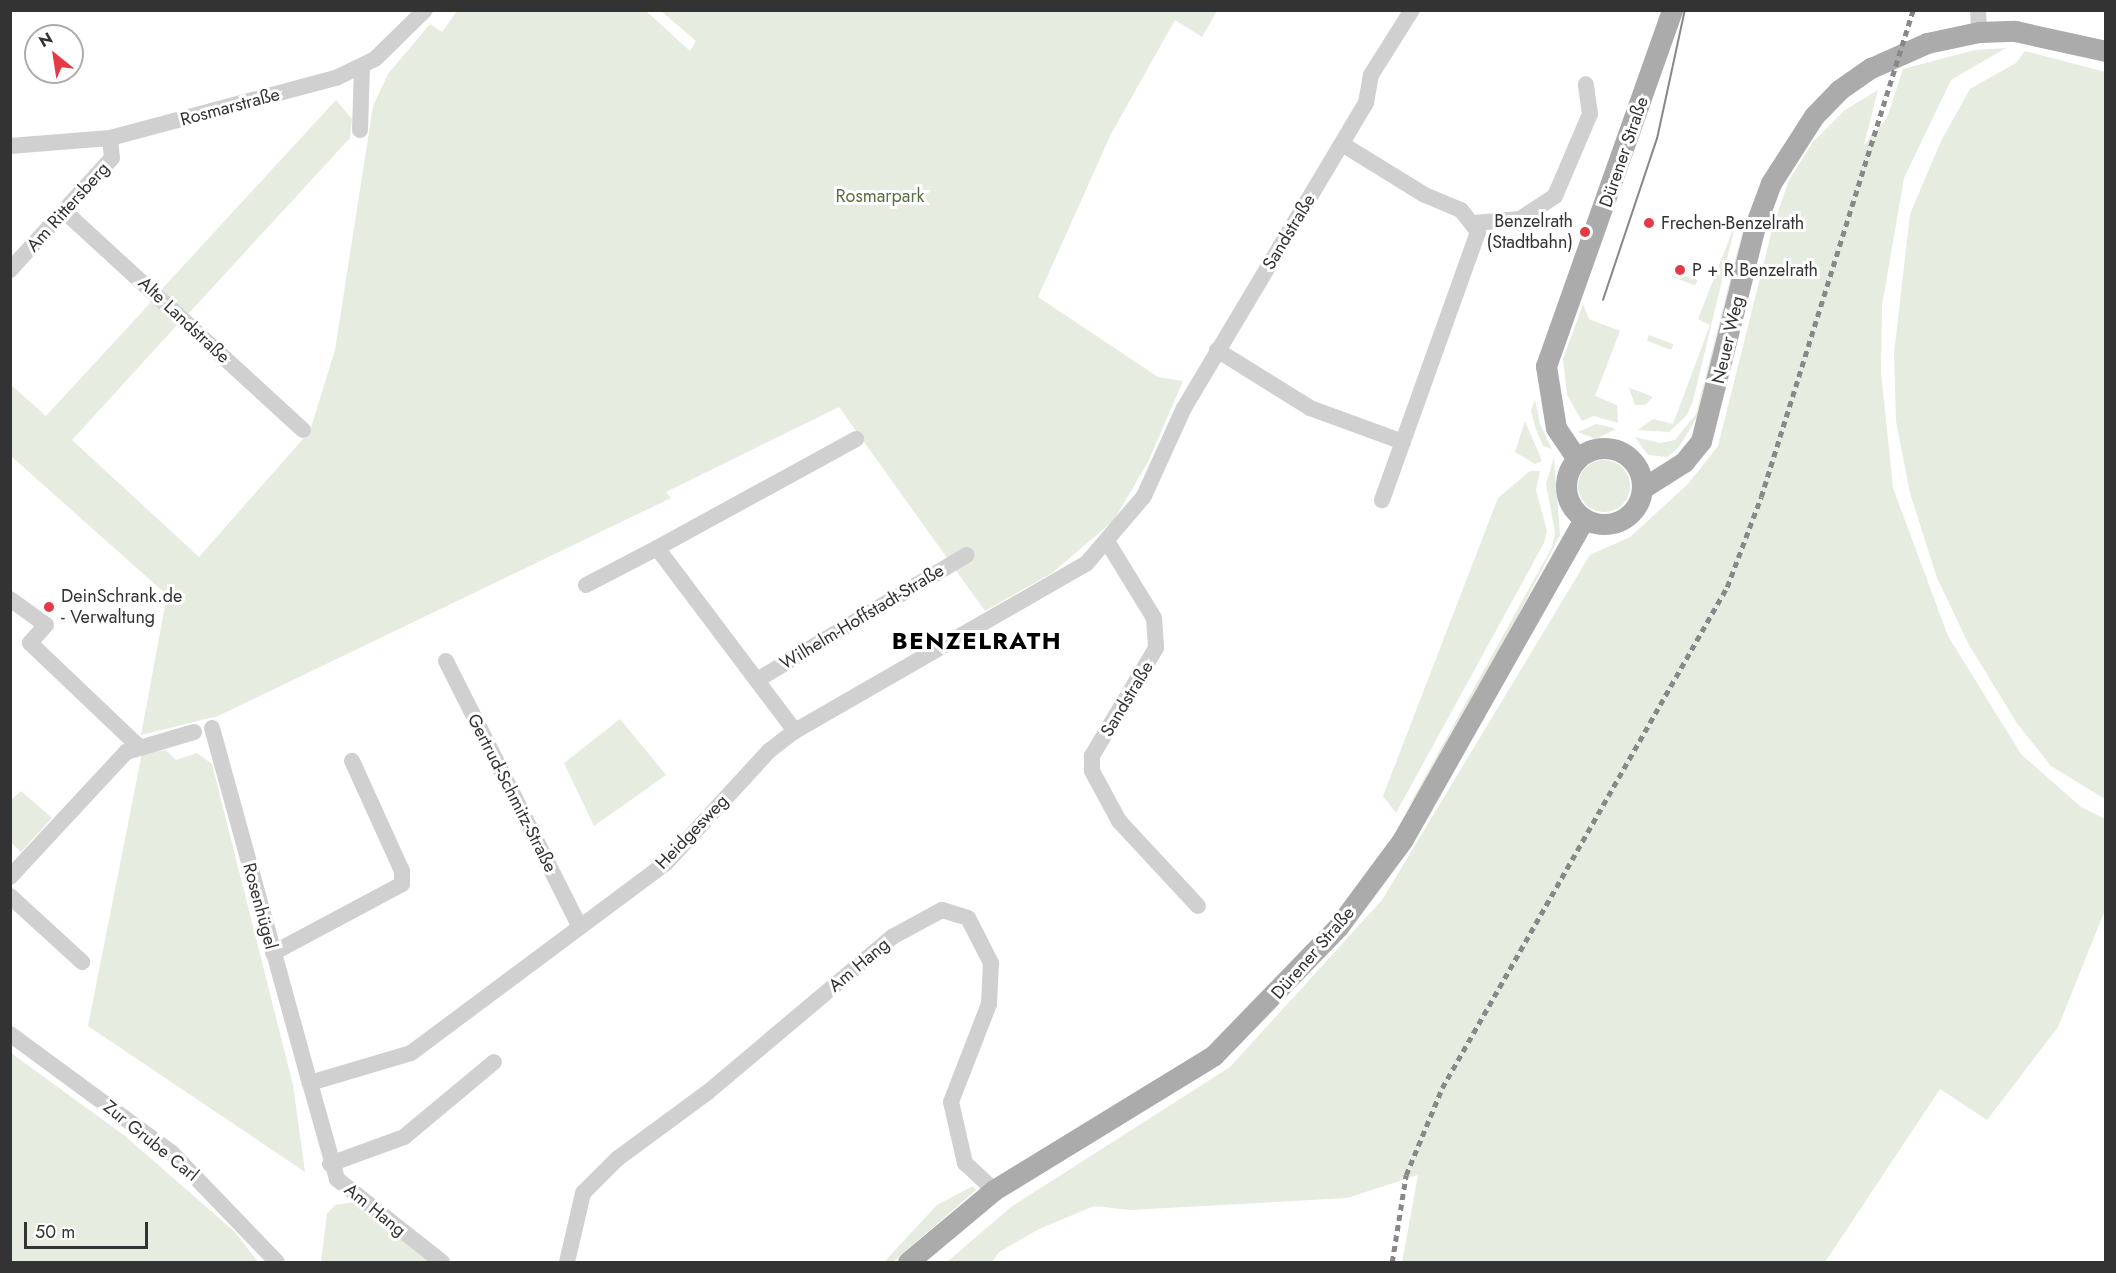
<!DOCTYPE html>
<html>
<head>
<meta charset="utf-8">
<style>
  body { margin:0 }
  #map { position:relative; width:2116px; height:1273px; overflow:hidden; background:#fff; font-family:Jost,sans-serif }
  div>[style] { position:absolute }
  .green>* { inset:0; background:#e6ecdf; transform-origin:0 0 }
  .round { border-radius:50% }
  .minor>* { height:16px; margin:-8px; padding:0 8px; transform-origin:8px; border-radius:8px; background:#d0d0d0 }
  .major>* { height:21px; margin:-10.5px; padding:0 10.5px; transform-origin:10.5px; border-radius:10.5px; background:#ababab }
  .major>.ring { margin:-10.5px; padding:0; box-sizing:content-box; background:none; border:21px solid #ababab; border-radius:50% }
  .tram>* { height:1.5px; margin:-0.75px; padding:0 0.75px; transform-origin:0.75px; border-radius:0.75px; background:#888 }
  .rail>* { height:4.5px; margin-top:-2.25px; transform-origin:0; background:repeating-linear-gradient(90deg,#888 0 6px,transparent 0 10.5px) }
  .dots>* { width:16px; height:16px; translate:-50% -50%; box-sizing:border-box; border:3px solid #fff; border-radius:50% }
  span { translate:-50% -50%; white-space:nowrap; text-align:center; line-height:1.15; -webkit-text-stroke:6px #fff; paint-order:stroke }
  .street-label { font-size:18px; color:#333 }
  .park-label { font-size:18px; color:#56703f }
  .poi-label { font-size:18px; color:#333 }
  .right { translate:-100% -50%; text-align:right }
  .left { translate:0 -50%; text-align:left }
  .district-label { font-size:24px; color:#000; font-weight:700; letter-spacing:1.5px }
  .frame { position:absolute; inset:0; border:12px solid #333; pointer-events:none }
  .north { position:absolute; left:24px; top:24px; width:60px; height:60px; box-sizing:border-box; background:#fff; border:2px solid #adadad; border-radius:50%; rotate:330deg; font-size:16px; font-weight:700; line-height:24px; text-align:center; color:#333 }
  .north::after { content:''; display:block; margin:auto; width:21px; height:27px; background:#e63946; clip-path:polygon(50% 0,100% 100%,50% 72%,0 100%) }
  .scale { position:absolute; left:24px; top:1222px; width:124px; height:27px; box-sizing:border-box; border:3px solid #333; border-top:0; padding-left:8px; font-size:18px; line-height:21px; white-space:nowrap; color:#333; -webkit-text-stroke:4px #fff; paint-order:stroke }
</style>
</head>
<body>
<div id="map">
  <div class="green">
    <div style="clip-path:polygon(457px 11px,646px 11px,690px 51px,696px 41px,661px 11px,1217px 11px,1202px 37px,1175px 20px,1111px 134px,1038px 297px,1158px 377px,1183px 381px,1148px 462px,1114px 520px,1052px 573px,985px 611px,839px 407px,666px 492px,671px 498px,218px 716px,141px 735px,167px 595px,11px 456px,10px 384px,46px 416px,153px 300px,178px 324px,72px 440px,199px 557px,310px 431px,335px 350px,373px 106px,388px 74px,430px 24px,442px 32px)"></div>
    <div style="clip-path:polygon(2006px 48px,1951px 80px,1904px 178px,1882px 306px,1881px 372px,1893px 488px,1948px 636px,2021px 754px,2081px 807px,2105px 819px,2105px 910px,2058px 1027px,1987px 1120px,1940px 1089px,1825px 1262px,1402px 1262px,1418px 1175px,1347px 1198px,1130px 1210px,1094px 1206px,1039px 1229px,999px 1252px,992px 1262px,947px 1262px,1011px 1207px,1230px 1067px,1382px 900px,1590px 555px,1630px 537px,1688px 484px,1718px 446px,1773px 226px,1789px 180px,1813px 142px,1845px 110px,1878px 90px,1864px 145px,1887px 118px,1903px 69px,1975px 50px)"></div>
    <div style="clip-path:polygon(2025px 51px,2105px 72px,2105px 799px,2051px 766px,2016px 722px,1968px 643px,1937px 578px,1910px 493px,1896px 421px,1894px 354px,1910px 214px,1941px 141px,1970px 89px,2016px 63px)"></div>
    <div style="clip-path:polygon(336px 100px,352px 119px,350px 138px,188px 314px,161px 290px)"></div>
    <div style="clip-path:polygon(1751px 198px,1701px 411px,1679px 447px,1667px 457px,1648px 455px,1635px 437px,1660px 443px,1675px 440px,1696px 414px)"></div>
    <div style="clip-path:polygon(1736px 222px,1693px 401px,1687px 415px,1669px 432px,1638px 430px,1653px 419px,1673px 424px,1710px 325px,1698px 319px)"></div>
    <div style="left:1674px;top:271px;width:25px;height:6px;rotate:21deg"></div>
    <div style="clip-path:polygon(1583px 304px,1589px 319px,1620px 331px,1595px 396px,1617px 405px,1618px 423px,1594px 416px,1582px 421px,1567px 395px,1563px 359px)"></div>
    <div style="left:1649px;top:335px;width:26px;height:6px;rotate:21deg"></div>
    <div style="clip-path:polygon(1629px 388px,1641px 392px,1653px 397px,1645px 405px,1635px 405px)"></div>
    <div style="clip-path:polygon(1535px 400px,1540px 424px,1552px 449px,1543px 446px,1535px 427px,1531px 410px)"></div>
    <div style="clip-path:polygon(1525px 421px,1542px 461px,1535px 464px,1515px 452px)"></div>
    <div style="clip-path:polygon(1596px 424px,1606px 426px,1616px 429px,1596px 439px,1578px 432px)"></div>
    <div style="clip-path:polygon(1554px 457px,1560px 535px,1457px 733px,1405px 813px,1552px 547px,1555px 533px,1546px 484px)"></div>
    <div class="round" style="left:1578px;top:460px;width:52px;height:52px"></div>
    <div style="clip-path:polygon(1530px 471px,1540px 471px,1536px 490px,1547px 531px,1544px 543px,1396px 813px,1383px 796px,1498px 498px)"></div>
    <div style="clip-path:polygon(620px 719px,666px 775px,594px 826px,564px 763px)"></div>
    <div style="clip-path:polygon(166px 750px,176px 760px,197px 753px,212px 764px,293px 1085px,305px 1172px,88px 1026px,142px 753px)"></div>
    <div style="clip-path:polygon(21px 791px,52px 818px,21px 852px,11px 842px,10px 801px)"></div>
    <div style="clip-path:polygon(11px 1053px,125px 1136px,235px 1232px,258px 1262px,11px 1262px)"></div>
    <div style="clip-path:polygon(973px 1186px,976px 1190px,893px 1262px,884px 1262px,937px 1205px)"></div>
    <div style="clip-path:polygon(354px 1202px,433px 1262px,321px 1262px,327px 1214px,335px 1205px)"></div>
  </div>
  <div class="minor">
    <div style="left:1978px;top:10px;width:22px;rotate:87deg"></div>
    <div style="left:360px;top:130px;width:63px;rotate:-88.2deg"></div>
    <div style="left:1342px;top:144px;width:97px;rotate:31.6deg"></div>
    <div style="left:1425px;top:195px;width:39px;rotate:23deg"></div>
    <div style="left:1461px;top:210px;width:28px;rotate:52deg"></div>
    <div style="left:1478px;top:232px;width:285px;rotate:109.7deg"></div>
    <div style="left:10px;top:146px;width:100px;rotate:-4.6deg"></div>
    <div style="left:110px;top:138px;width:234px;rotate:-14.9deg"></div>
    <div style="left:336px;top:78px;width:43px;rotate:-26deg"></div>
    <div style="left:375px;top:59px;width:70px;rotate:-44.4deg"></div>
    <div style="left:64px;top:211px;width:324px;rotate:42.5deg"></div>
    <div style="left:1474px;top:223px;width:46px;rotate:-5deg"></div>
    <div style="left:1520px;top:219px;width:42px;rotate:-33.3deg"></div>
    <div style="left:1555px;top:196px;width:89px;rotate:-66.9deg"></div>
    <div style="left:1590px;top:114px;width:30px;rotate:-98deg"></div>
    <div style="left:10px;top:270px;width:151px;rotate:-47.7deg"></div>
    <div style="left:112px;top:158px;width:20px;rotate:-96deg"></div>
    <div style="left:1217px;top:350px;width:110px;rotate:31.9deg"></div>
    <div style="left:1310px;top:408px;width:99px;rotate:20.1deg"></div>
    <div style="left:1108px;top:543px;width:88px;rotate:58.5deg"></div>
    <div style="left:1154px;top:618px;width:30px;rotate:86deg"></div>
    <div style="left:1156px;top:648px;width:126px;rotate:120.7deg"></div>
    <div style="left:1092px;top:756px;width:15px;rotate:90deg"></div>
    <div style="left:1092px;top:771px;width:57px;rotate:61.6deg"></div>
    <div style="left:1119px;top:821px;width:116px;rotate:47.1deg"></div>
    <div style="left:586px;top:585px;width:80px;rotate:-27.5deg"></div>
    <div style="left:10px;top:599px;width:44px;rotate:35.8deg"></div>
    <div style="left:46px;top:625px;width:24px;rotate:132deg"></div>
    <div style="left:30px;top:643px;width:148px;rotate:43.6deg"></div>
    <div style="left:446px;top:661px;width:296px;rotate:63.3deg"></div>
    <div style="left:757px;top:680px;width:244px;rotate:-30.8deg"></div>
    <div style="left:212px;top:728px;width:368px;rotate:74.6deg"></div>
    <div style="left:795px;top:731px;width:229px;rotate:-127deg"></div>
    <div style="left:657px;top:548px;width:227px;rotate:-28.7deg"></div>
    <div style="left:10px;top:877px;width:171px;rotate:-47.1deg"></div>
    <div style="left:126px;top:752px;width:71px;rotate:-16.4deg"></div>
    <div style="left:10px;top:896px;width:98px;rotate:42.5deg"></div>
    <div style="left:273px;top:953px;width:146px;rotate:-28.1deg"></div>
    <div style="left:402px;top:884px;width:13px;rotate:-90deg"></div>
    <div style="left:402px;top:871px;width:121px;rotate:-114.4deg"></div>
    <div style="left:10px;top:1034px;width:201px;rotate:36.3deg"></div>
    <div style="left:172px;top:1153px;width:151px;rotate:46.1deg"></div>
    <div style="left:330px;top:1164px;width:79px;rotate:-20deg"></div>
    <div style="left:404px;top:1137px;width:117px;rotate:-39.8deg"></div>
    <div style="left:442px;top:1262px;width:134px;rotate:-141.7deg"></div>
    <div style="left:337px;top:1179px;width:100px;rotate:-105.7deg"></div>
    <div style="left:310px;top:1083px;width:105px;rotate:-16.5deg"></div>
    <div style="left:411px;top:1053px;width:317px;rotate:-36.7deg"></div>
    <div style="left:665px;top:864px;width:154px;rotate:-47.4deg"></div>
    <div style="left:769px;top:751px;width:33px;rotate:-38deg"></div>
    <div style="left:795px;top:731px;width:336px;rotate:-29.9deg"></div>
    <div style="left:1086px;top:564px;width:89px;rotate:-49.5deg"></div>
    <div style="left:1144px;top:496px;width:97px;rotate:-65.6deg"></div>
    <div style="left:1184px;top:408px;width:355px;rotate:-59.2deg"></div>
    <div style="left:1366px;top:103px;width:28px;rotate:-80deg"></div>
    <div style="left:1371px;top:75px;width:77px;rotate:-57.8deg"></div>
    <div style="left:567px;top:1262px;width:71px;rotate:-76.9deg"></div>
    <div style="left:583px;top:1193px;width:48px;rotate:-45deg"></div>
    <div style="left:617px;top:1159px;width:113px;rotate:-36.4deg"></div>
    <div style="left:708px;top:1092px;width:241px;rotate:-40.1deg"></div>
    <div style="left:892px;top:937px;width:57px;rotate:-28.4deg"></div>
    <div style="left:942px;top:910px;width:27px;rotate:17deg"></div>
    <div style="left:968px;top:918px;width:51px;rotate:62.9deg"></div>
    <div style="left:991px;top:963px;width:41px;rotate:92.8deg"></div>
    <div style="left:989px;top:1004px;width:105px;rotate:111.2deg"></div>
    <div style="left:951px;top:1102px;width:63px;rotate:77.1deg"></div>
    <div style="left:965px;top:1163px;width:40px;rotate:43deg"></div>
  </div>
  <div class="major">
    <div class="ring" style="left:1566px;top:448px;width:55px;height:55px"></div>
    <div style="left:1577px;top:459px;width:37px;rotate:-124deg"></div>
    <div style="left:1556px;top:428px;width:63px;rotate:-99.2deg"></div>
    <div style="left:1546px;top:366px;width:378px;rotate:-70.5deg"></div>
    <div style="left:1643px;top:488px;width:49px;rotate:-32.4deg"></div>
    <div style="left:1684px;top:462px;width:27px;rotate:-51deg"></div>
    <div style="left:1701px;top:441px;width:222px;rotate:-75.9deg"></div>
    <div style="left:1755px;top:226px;width:46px;rotate:-69.6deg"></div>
    <div style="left:1771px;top:183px;width:80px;rotate:-57.3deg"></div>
    <div style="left:1814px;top:116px;width:36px;rotate:-46deg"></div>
    <div style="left:1839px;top:90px;width:39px;rotate:-35deg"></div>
    <div style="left:1871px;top:68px;width:61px;rotate:-24.1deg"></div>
    <div style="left:1927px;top:43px;width:53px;rotate:-11.9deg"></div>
    <div style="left:1979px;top:32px;width:36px;rotate:-2deg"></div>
    <div style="left:2015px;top:31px;width:93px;rotate:12.4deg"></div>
    <div style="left:908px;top:1262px;width:112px;rotate:-39.9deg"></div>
    <div style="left:994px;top:1190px;width:258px;rotate:-31.5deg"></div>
    <div style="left:1214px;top:1055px;width:178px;rotate:-45.9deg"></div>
    <div style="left:1338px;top:927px;width:109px;rotate:-53.5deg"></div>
    <div style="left:1403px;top:839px;width:368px;rotate:-60.5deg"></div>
  </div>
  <div class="tram">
    <div style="left:1603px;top:300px;width:170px;rotate:-71.5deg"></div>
    <div style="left:1657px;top:139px;width:132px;rotate:-77.8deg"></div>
  </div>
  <div class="rail">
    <div style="left:1392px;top:1262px;width:88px;rotate:-80.9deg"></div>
    <div style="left:1406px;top:1175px;width:94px;rotate:-67.5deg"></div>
    <div style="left:1442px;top:1088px;width:576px;rotate:-60.37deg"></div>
    <div style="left:1727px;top:587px;width:96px;rotate:-69.3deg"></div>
    <div style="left:1761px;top:497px;width:510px;rotate:-72.67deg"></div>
  </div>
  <div class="dots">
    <div style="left:1649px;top:223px;background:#e63946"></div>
    <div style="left:1585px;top:232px;background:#e63946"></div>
    <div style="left:1680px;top:270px;background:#e63946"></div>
    <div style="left:49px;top:607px;background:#e63946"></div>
  </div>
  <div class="street-label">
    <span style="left:230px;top:107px;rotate:-15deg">Rosmarstraße</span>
    <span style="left:1624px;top:152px;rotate:-71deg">Dürener Straße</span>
    <span style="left:68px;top:207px;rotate:-48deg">Am Rittersberg</span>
    <span style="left:1289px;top:232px;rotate:-59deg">Sandstraße</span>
    <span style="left:184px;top:320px;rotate:43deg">Alte Landstraße</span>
    <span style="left:1728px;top:340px;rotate:-77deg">Neuer Weg</span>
    <span style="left:862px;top:617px;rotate:-31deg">Wilhelm-Hoffstadt-Straße</span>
    <span style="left:1127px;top:699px;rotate:-59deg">Sandstraße</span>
    <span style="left:512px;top:793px;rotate:63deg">Gertrud-Schmitz-Straße</span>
    <span style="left:692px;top:832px;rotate:-46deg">Heidgesweg</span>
    <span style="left:260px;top:906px;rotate:75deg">Rosenhügel</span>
    <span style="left:1313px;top:953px;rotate:-49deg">Dürener Straße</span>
    <span style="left:859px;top:965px;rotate:-40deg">Am Hang</span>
    <span style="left:151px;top:1141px;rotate:39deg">Zur Grube Carl</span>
    <span style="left:375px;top:1210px;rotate:39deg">Am Hang</span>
  </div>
  <div class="park-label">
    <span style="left:880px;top:196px">Rosmarpark</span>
  </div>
  <div class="poi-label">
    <span class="right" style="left:1573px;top:232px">Benzelrath<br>(Stadtbahn)</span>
    <span class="left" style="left:1661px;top:223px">Frechen-Benzelrath</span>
    <span class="left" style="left:1692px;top:270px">P + R Benzelrath</span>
    <span class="left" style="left:61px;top:607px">DeinSchrank.de<br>- Verwaltung</span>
  </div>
  <div class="district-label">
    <span style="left:977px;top:641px">BENZELRATH</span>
  </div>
  <div class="frame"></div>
  <div class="north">N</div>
  <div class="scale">50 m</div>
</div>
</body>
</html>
